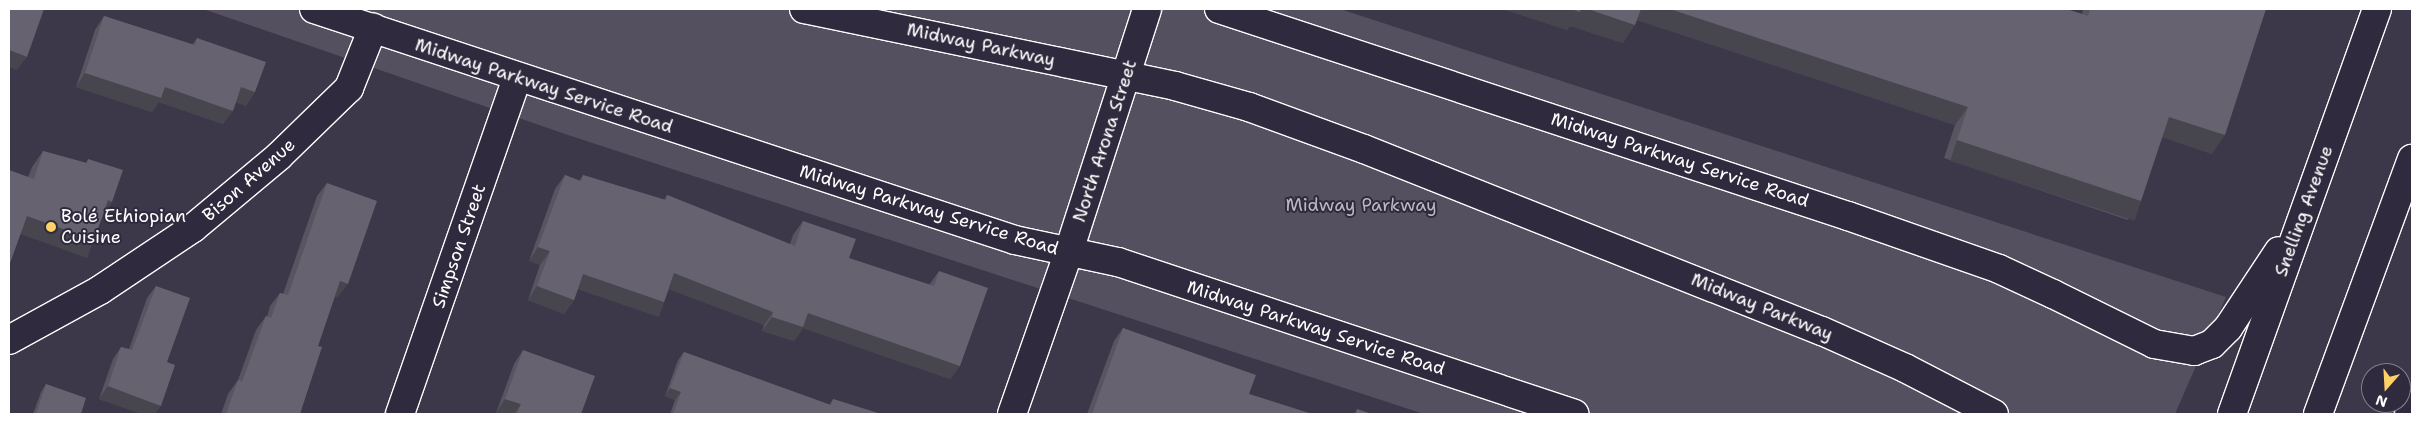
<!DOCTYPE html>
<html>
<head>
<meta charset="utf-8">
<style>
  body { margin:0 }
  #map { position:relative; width:2421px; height:423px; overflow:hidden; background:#3c3749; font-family:"Shantell Sans",sans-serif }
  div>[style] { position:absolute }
  .green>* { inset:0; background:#555060 }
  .roads { filter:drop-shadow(1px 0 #fff) drop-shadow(-1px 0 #fff) drop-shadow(0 1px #fff) drop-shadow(0 -1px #fff) }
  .minor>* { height:28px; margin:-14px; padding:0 14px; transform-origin:14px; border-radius:14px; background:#2f2a3d }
  .major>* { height:28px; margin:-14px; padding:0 14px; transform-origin:14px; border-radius:14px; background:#2f2a3d }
  .wall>* { inset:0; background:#585460 }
  .shaded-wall>* { inset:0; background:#47454e; transform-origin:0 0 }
  .building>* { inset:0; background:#666270 }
  .dots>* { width:14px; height:14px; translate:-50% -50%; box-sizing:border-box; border:2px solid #2f2a3d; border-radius:50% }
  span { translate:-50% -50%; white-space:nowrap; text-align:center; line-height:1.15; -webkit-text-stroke:4px #2f2a3d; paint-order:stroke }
  .street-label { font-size:18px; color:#fff }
  .park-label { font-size:18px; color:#bbb9bf }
  .poi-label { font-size:18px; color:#fff }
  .left { translate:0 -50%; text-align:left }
  .frame { position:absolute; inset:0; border:10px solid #fff; pointer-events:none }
  .north { position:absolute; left:2361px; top:363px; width:50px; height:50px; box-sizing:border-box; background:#2f2a3d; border:1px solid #827f8b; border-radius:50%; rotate:199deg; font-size:14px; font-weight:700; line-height:20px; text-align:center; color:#fff }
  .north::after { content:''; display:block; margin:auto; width:18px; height:22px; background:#ffd166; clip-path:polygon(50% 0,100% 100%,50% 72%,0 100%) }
</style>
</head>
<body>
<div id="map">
  <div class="green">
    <div style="clip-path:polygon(203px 9px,1340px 9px,2226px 297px,2175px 414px,1424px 414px,571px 136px)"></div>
  </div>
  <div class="roads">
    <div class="minor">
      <div style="left:314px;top:9px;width:738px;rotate:18.24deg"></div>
      <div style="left:1015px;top:240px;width:105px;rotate:12.1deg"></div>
      <div style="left:1118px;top:262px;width:481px;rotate:18.4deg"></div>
      <div style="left:804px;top:9px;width:379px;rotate:11.7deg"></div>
      <div style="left:1175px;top:86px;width:77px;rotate:15.8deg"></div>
      <div style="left:1249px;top:107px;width:122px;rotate:20.1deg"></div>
      <div style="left:1364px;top:149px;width:493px;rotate:21.7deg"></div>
      <div style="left:1822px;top:331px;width:91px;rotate:24deg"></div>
      <div style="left:1905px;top:368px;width:100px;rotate:27.3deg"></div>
      <div style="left:1219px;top:9px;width:662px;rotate:18.22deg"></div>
      <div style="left:1848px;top:216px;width:160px;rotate:19.3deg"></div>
      <div style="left:1999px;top:269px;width:60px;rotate:24.8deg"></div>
      <div style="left:9px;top:340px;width:104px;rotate:-28.8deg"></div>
      <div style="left:100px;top:290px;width:112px;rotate:-33.7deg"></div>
      <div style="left:193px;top:228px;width:112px;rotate:-39.9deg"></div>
      <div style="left:279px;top:156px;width:98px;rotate:-44.2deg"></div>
      <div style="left:349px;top:88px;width:65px;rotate:-68.2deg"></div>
      <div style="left:400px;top:414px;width:356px;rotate:-70.8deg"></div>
      <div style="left:1012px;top:414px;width:170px;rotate:-70.7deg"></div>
      <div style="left:1068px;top:254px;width:257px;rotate:-72.1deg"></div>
      <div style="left:2409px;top:414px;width:9px;rotate:-72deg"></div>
    </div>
    <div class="major">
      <div style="left:2053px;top:294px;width:113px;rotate:26.3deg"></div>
      <div style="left:2154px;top:344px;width:41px;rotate:9.9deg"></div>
      <div style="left:2194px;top:351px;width:19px;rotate:-21deg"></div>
      <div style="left:2212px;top:344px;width:23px;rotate:-45deg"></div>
      <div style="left:2228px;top:328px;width:92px;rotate:-56.5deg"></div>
      <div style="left:2232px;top:414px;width:430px;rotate:-70.3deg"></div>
      <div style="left:2318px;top:414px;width:272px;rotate:-69.8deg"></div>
    </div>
  </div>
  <div class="wall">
    <div style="clip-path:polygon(1503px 9px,2066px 9px,2082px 14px,2083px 9px,2266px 9px,2212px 154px,2162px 137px,2128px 220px,1944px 158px,1955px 125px,1637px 20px,1623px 43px,1570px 26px,1567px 30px)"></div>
    <div style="clip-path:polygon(104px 16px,192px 45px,197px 38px,255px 92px,246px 106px,236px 102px,223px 124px,159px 102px,152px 112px,76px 87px,95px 30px)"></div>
    <div style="clip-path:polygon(43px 151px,86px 163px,88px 159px,112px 202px,103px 216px,83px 256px,21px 234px,28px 177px,32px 167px)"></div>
    <div style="clip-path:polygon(565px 175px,579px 181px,583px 175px,664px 200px,667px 195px,790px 244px,793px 235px,803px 221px,849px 258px,929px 285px,939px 271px,960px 366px,950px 379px,803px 328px,794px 341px,762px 331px,764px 325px,669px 289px,664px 302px,654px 315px,578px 289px,574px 300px,564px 314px,528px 300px,540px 265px,529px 261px,555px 189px)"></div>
    <div style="clip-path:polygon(327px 183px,338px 297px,335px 296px,318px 346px,300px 414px,221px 414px,228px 394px,238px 380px,256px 330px,266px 316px,267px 317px,270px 306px,280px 293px,283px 294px,317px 196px)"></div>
    <div style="clip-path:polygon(156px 286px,167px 362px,155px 414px,142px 414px,99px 399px,113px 359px,121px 347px,129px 349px,147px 298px)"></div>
    <div style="clip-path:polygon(1123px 328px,1249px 394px,1312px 414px,1087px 414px,1114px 341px)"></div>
    <div style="clip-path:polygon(523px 350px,581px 414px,500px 414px,496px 413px,514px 364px)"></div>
    <div style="clip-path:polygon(684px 352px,829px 405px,833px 399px,881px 414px,670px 414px,675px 400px,665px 396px,678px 360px)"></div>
    <div style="clip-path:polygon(46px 384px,81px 414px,33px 414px,41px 392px)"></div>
  </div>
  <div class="shaded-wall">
    <div style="clip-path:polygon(1503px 9px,1588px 9px,1635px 25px,1623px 43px,1570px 26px,1567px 30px)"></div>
    <div style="clip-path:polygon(1637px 9px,1670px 9px,1968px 107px,1955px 125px,1631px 18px)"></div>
    <div style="clip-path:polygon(9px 50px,27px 57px,17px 70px,9px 67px)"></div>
    <div style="clip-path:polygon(85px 73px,165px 87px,233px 111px,223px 124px,159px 102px,152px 112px,76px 87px)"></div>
    <div style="clip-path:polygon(241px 87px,255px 92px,246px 106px,231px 101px)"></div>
    <div style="clip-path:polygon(2169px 117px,2225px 135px,2212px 154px,2156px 135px)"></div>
    <div style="left:1957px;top:140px;width:194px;height:22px;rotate:18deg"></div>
    <div style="clip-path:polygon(108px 200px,112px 202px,101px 218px)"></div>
    <div style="left:27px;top:216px;width:71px;height:19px;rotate:20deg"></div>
    <div style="clip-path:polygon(538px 247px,550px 251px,540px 265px,529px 261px)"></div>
    <div style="clip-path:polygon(674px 273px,773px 312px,764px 325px,664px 287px)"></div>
    <div style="left:583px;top:274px;width:86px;height:16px;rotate:19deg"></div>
    <div style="clip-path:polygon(340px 281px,348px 284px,338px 297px,330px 295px)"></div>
    <div style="clip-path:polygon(537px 286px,574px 300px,564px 314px,528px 300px)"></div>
    <div style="clip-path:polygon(808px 313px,960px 366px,950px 379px,803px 328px,794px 341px,762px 331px,772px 317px)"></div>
    <div style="clip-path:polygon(108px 386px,161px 406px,155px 414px,142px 414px,99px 399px)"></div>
    <div style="clip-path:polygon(670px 388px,681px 392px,675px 400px,665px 396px)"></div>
    <div style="clip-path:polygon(505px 399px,521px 404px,514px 414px,500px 414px,496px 413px)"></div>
  </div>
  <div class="building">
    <div style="clip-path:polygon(9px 9px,44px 9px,27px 57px,9px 50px)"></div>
    <div style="clip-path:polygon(1571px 9px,1581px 9px,1580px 12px)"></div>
    <div style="clip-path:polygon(1588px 9px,1641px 9px,1635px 25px)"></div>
    <div style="clip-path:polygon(1670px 9px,1945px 9px,1949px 10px,1949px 9px,2066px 9px,2088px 16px,2090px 9px,2266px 9px,2225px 135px,2169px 117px,2141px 201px,1957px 140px,1968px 107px)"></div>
    <div style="clip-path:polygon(104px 16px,195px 45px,197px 38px,266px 62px,255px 92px,241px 87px,233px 111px,165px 87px,161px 98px,85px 73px)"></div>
    <div style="clip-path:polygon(43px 151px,87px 163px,88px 159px,123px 170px,112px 202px,108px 200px,94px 240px,27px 216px,9px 266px,9px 170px,34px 179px)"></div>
    <div style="clip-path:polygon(565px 175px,581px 181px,583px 175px,666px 200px,667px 195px,795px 246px,803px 221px,856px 239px,849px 258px,934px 286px,939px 271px,988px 288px,960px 366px,808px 313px,803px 327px,772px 317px,773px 312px,674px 273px,664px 302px,583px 274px,574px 300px,537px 286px,550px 251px,538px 247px)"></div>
    <div style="clip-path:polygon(327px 183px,377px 201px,348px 284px,340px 281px,318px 346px,322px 347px,300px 414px,226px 414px,238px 380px,242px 382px,266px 316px,271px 318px,280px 293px,288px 295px)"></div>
    <div style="clip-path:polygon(156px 286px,190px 298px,167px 362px,175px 365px,161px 406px,108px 386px,121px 347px,132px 350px)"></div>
    <div style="clip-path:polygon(1123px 328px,1256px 375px,1249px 394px,1312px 414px,1092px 414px)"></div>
    <div style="clip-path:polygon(523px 350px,595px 376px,581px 414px,517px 414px,521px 404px,505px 399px)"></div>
    <div style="clip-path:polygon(684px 352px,831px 405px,833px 399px,881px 414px,673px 414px,681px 392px,670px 388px)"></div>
    <div style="clip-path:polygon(46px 384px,86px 398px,81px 414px,36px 414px)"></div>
    <div style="clip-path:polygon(1357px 409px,1372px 414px,1355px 414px)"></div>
  </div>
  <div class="dots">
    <div style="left:51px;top:227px;background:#ffd166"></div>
  </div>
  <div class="street-label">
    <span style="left:981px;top:45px;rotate:12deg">Midway Parkway</span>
    <span style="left:544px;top:86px;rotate:18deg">Midway Parkway Service Road</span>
    <span style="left:1105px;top:141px;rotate:-72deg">North Arona Street</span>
    <span style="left:1680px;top:160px;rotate:18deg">Midway Parkway Service Road</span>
    <span style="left:249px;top:180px;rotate:-41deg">Bison Avenue</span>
    <span style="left:929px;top:210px;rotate:17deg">Midway Parkway Service Road</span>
    <span style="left:2304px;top:211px;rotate:-70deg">Snelling Avenue</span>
    <span style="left:459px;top:246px;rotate:-71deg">Simpson Street</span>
    <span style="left:1762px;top:307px;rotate:22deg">Midway Parkway</span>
    <span style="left:1316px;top:328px;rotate:18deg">Midway Parkway Service Road</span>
  </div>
  <div class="park-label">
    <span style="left:1361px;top:205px">Midway Parkway</span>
  </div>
  <div class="poi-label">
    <span class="left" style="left:61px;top:227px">Bolé Ethiopian<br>Cuisine</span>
  </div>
  <div class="frame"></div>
  <div class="north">N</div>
</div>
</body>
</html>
